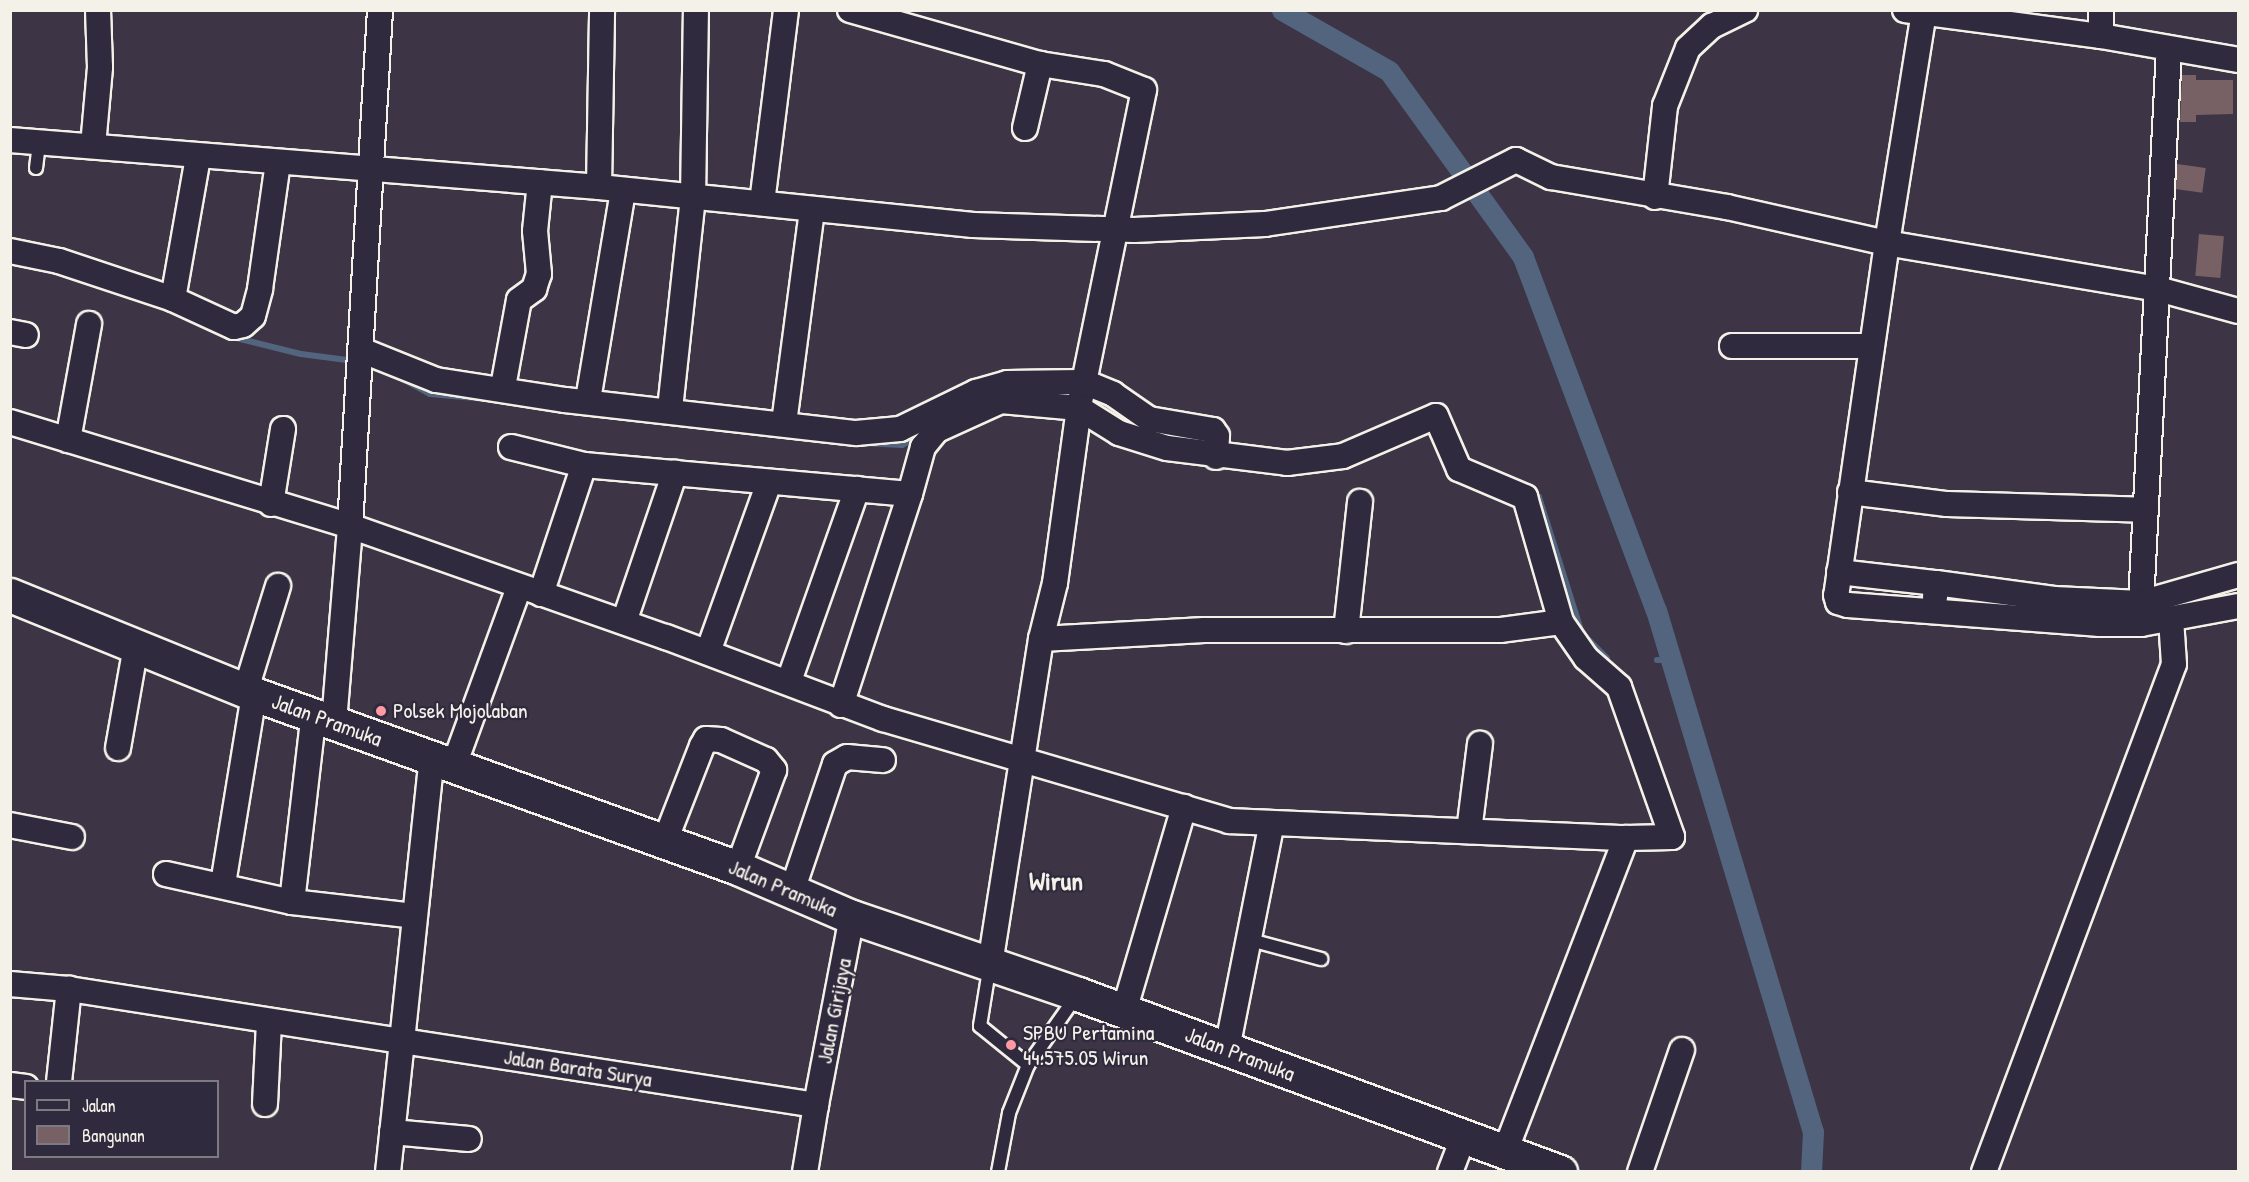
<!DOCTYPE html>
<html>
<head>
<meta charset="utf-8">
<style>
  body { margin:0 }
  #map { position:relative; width:2249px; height:1182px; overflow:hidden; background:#3d3545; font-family:"Patrick Hand",sans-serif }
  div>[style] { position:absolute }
  .stream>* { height:6px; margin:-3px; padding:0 3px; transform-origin:3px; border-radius:3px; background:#53657e }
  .canal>* { height:21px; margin:-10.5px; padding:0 10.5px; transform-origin:10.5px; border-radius:10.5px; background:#53657e }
  .building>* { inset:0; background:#776165; transform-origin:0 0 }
  .roads { filter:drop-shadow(2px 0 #f4f1e8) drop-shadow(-2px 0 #f4f1e8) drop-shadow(0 2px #f4f1e8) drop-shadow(0 -2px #f4f1e8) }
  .lane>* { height:12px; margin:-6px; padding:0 6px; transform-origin:6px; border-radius:6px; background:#2f2a3d }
  .street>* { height:24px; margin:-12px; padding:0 12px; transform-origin:12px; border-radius:12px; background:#2f2a3d }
  .secondary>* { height:33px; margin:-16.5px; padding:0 16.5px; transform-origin:16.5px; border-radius:16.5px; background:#2f2a3d }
  .dots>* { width:16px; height:16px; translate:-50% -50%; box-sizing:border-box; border:3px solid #2f2a3d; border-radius:50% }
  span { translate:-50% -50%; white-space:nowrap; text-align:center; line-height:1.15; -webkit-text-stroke:4.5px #2f2a3d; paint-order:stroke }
  .poi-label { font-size:22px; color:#f4f1e8 }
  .left { translate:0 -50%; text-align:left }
  .street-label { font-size:22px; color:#f4f1e8 }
  .quarter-label { font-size:26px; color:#f4f1e8; font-weight:700 }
  .frame { position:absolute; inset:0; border:12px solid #f4f1e8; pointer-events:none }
  .legend { position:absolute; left:24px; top:1080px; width:195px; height:78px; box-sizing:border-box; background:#2f2a3d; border:2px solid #7e7a81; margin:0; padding:8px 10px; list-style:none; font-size:18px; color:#f4f1e8 }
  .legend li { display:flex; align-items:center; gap:12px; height:30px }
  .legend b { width:30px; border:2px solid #7e7a81 }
</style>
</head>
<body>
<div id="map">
  <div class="stream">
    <div style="left:224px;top:335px;width:79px;rotate:13.9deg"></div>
    <div style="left:301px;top:354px;width:54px;rotate:7.4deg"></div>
    <div style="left:392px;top:373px;width:43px;rotate:28.9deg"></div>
    <div style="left:430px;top:394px;width:57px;rotate:5deg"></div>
    <div style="left:1086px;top:397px;width:52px;rotate:27.6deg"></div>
    <div style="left:1409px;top:415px;width:34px;rotate:-17deg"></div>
    <div style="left:1442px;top:405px;width:22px;rotate:63deg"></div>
    <div style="left:1167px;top:434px;width:23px;rotate:15deg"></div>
    <div style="left:863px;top:443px;width:39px;rotate:3deg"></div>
    <div style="left:902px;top:445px;width:19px;rotate:-28deg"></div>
    <div style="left:1531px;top:491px;width:10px;rotate:37deg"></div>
    <div style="left:1539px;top:497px;width:143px;rotate:72.5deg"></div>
    <div style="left:1582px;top:633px;width:35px;rotate:45deg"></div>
    <div style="left:1657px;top:660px;width:14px"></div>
  </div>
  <div class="canal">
    <div style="left:1282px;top:10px;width:123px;rotate:29.7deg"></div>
    <div style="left:1389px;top:71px;width:229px;rotate:54.2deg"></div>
    <div style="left:1523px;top:257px;width:377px;rotate:69.4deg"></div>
    <div style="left:1656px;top:610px;width:545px;rotate:73.26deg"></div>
    <div style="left:1813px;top:1132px;width:40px;rotate:92.9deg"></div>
  </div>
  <div class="building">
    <div style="clip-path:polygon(2182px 75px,2196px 75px,2196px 80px,2233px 80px,2233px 114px,2196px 115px,2196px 122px,2180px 122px)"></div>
    <div style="left:2177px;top:164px;width:29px;height:25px;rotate:8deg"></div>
    <div style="left:2199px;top:234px;width:25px;height:42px;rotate:5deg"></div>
  </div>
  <div class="roads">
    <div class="lane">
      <div style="left:36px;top:168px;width:25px;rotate:-83deg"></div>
      <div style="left:1247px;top:939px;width:77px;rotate:15.1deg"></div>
      <div style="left:990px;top:964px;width:63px;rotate:99.2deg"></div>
      <div style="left:980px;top:1026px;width:62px;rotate:39.1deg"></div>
      <div style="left:1028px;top:1065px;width:85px;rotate:-55deg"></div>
      <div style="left:998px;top:1172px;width:60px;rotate:-79.4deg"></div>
      <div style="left:1009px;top:1113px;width:52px;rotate:-68.4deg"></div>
    </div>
    <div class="street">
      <div style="left:850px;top:10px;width:198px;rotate:15.9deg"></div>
      <div style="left:1040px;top:64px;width:65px;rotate:8.9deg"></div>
      <div style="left:1104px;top:74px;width:43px;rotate:21.8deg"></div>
      <div style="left:1144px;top:90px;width:325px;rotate:101.6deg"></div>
      <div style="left:1079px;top:408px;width:177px;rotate:97.8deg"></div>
      <div style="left:1055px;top:583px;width:58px;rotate:104deg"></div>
      <div style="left:1041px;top:639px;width:328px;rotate:98.9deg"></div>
      <div style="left:1905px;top:10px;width:198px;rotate:7.6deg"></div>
      <div style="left:2101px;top:36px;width:139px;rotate:9.9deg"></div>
      <div style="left:2101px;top:36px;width:26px;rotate:-90deg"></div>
      <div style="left:2169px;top:49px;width:555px;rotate:92.89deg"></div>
      <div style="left:2141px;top:603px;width:101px;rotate:-16.1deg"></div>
      <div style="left:1025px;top:128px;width:66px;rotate:-76.8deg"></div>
      <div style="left:10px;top:140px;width:591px;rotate:4.56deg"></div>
      <div style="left:599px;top:187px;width:376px;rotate:5.8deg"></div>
      <div style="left:973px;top:225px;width:161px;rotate:1.8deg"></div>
      <div style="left:1134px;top:230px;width:131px;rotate:-2.6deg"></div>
      <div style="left:1265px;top:224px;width:178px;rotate:-8.4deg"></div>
      <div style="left:1441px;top:198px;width:84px;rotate:-26.9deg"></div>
      <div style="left:1516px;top:160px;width:39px;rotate:26deg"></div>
      <div style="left:1551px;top:177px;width:179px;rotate:9.7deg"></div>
      <div style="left:1727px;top:207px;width:164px;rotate:12.7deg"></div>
      <div style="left:1887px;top:243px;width:233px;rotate:-80.9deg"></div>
      <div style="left:93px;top:146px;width:79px;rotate:-84.9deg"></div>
      <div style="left:100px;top:67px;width:57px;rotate:-92deg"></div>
      <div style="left:599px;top:187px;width:177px;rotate:-89deg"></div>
      <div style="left:1655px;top:197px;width:92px;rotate:-83.7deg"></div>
      <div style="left:1665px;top:106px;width:62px;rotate:-68.4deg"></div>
      <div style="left:1688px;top:48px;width:33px;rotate:-43deg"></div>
      <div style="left:1712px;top:26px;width:37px;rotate:-26deg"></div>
      <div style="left:762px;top:203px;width:194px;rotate:-82.9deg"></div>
      <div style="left:10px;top:251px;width:50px;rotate:11.5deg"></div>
      <div style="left:59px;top:261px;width:120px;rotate:18.4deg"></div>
      <div style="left:173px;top:299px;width:67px;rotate:24.7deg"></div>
      <div style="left:234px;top:327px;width:9px;rotate:-13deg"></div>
      <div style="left:243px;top:325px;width:13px;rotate:-42deg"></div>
      <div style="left:253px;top:316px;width:28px;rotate:-75deg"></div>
      <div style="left:260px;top:289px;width:128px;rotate:-81.9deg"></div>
      <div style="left:173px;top:299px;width:144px;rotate:-80deg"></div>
      <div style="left:2238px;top:311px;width:83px;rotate:-164.6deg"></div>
      <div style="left:2158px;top:289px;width:275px;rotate:-170.4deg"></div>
      <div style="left:1887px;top:243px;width:356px;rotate:98.2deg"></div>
      <div style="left:1836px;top:595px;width:7px;rotate:74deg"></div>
      <div style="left:1838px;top:602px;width:10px;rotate:17deg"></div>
      <div style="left:1848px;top:605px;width:253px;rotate:4.3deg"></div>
      <div style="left:2100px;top:624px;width:41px"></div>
      <div style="left:2141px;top:624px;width:99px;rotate:-10.5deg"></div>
      <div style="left:10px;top:332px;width:16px;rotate:11deg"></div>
      <div style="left:1732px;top:346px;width:140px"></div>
      <div style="left:361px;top:350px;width:81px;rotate:21.8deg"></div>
      <div style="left:436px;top:380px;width:131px;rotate:8.8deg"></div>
      <div style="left:565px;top:400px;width:293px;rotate:6.5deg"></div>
      <div style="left:856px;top:433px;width:44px;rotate:-5.2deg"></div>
      <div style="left:900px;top:429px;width:85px;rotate:-26deg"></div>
      <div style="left:976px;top:392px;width:32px;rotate:-16deg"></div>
      <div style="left:1007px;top:383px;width:77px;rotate:-0.7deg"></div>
      <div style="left:1084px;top:382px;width:31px;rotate:22deg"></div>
      <div style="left:1113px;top:394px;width:44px;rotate:34.8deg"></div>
      <div style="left:1149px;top:419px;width:65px;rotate:9.8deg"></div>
      <div style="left:1213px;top:430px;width:7px;rotate:56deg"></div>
      <div style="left:1217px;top:436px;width:21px;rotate:93deg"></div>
      <div style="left:503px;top:387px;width:88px;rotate:-79.6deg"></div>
      <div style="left:519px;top:300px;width:19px;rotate:-36deg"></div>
      <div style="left:534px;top:289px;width:16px;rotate:-72deg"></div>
      <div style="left:539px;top:274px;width:43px;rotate:-95.3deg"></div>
      <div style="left:535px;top:231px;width:49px;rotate:-84.2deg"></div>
      <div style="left:588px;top:400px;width:212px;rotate:-80.5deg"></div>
      <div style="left:670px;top:409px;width:212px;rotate:-83.8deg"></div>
      <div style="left:693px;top:198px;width:188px;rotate:-89.1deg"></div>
      <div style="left:10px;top:422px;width:356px;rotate:17deg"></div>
      <div style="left:350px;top:526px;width:335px;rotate:19.4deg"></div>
      <div style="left:666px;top:637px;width:232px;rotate:20.7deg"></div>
      <div style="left:883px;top:719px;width:361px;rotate:16.4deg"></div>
      <div style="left:1229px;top:821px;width:397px;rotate:2.5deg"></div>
      <div style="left:1626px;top:838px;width:337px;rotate:111.1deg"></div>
      <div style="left:784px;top:423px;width:215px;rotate:-82.5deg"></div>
      <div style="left:68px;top:440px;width:118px;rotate:-79.7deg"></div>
      <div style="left:511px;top:447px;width:75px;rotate:13.9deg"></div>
      <div style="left:584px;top:465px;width:327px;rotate:5.1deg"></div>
      <div style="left:910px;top:494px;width:222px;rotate:108.1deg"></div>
      <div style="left:1850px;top:492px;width:98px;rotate:7.1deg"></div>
      <div style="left:1947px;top:504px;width:197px;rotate:1.7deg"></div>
      <div style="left:910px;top:494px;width:49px;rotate:-74.5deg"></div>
      <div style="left:923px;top:447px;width:22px;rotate:-51deg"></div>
      <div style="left:937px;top:430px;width:70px;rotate:-24.4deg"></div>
      <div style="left:1001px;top:401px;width:78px;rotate:5.1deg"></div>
      <div style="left:1079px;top:408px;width:47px;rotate:32deg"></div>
      <div style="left:1119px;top:433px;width:50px;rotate:17.4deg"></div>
      <div style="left:1167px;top:448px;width:121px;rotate:7.1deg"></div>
      <div style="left:1287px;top:463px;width:56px;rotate:-7.1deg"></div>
      <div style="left:1343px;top:456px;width:101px;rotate:-23.3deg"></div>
      <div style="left:1436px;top:416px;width:58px;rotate:66.5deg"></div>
      <div style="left:1459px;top:469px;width:72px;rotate:23deg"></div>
      <div style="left:1525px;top:497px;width:130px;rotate:73.9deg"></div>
      <div style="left:1561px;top:622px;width:62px;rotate:172.5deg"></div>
      <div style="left:1500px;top:630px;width:296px;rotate:180deg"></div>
      <div style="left:1204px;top:630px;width:163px;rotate:176.8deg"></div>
      <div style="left:271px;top:504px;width:76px;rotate:-80.9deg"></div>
      <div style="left:1839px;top:572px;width:98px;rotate:6.5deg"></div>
      <div style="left:1936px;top:583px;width:14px;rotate:94deg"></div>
      <div style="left:1936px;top:583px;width:119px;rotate:7.7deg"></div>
      <div style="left:2054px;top:599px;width:87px;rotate:2.6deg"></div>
      <div style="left:2141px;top:603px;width:13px;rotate:90deg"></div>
      <div style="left:541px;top:594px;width:136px;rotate:-71.6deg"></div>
      <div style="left:624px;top:622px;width:158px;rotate:-71.2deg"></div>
      <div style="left:1561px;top:622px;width:44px;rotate:55.2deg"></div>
      <div style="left:1586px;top:658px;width:44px;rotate:41.3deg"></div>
      <div style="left:1619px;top:687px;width:159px;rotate:70.5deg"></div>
      <div style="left:1672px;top:837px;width:46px;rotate:178.8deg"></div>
      <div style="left:1346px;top:631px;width:130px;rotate:-83.8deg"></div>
      <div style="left:708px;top:652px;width:180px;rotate:-70.2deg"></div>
      <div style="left:789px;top:681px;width:204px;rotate:-70.5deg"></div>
      <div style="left:246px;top:689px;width:108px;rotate:-72.7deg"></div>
      <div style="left:334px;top:722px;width:197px;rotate:-85.3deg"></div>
      <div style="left:350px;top:526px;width:517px;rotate:-86.67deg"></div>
      <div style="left:118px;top:748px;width:104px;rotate:-80deg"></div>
      <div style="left:454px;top:765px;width:189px;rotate:-69.9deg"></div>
      <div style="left:10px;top:825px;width:63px;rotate:11deg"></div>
      <div style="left:1469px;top:831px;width:88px;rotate:-82.8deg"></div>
      <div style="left:665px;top:841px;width:102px;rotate:-68.7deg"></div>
      <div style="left:702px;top:746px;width:8px;rotate:-60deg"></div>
      <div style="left:706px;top:739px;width:15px;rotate:4deg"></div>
      <div style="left:721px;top:740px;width:49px;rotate:24deg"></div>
      <div style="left:766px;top:760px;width:13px;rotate:51deg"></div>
      <div style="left:774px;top:770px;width:104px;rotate:110.2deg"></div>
      <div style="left:166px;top:874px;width:129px;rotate:12.5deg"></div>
      <div style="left:292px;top:902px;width:123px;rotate:6.5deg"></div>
      <div style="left:223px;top:884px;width:193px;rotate:-80.7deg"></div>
      <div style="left:792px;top:891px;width:134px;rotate:-71.3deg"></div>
      <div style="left:835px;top:764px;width:14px;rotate:-30deg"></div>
      <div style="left:847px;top:757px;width:36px;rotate:5deg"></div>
      <div style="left:292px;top:902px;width:190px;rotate:-83.4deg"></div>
      <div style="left:10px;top:984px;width:59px;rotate:4.8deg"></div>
      <div style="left:69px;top:989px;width:337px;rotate:8.9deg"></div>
      <div style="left:402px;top:1041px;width:286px;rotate:-84deg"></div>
      <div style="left:1124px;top:1011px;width:213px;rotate:-73.6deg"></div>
      <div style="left:1227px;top:1049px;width:227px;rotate:-78.8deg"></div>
      <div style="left:59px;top:1082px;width:94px;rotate:-83.9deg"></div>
      <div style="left:10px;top:1085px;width:16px;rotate:7deg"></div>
      <div style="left:265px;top:1104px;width:83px;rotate:-87.2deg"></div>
      <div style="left:816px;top:1105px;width:191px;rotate:-79.2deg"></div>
      <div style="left:392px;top:1132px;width:77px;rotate:5.2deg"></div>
      <div style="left:388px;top:1172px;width:132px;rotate:-83.9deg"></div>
      <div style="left:402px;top:1041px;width:419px;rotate:8.8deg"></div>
      <div style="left:816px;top:1105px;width:68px;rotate:99.3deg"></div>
      <div style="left:1450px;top:1172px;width:36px;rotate:-69deg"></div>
      <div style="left:1640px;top:1172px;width:129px;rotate:-71deg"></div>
      <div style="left:1984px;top:1172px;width:542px;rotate:-69.49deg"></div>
      <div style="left:2174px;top:664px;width:45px;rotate:-93.8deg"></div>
    </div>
    <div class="secondary">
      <div style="left:10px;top:595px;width:263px;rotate:22.1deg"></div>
      <div style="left:254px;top:694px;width:514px;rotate:19.77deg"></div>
      <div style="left:738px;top:868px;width:124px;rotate:23.3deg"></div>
      <div style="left:852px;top:917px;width:239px;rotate:18.8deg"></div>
      <div style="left:1078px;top:994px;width:514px;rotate:20.27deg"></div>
    </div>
  </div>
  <div class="dots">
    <div style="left:381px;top:711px;background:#ff9aa2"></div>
    <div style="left:1011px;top:1045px;background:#ff9aa2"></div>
  </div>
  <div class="poi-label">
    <span class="left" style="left:393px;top:711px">Polsek Mojolaban</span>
    <span class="left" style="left:1023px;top:1045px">SPBU Pertamina<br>44.575.05 Wirun</span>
  </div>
  <div class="street-label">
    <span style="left:327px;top:720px;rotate:20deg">Jalan Pramuka</span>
    <span style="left:783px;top:888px;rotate:23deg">Jalan Pramuka</span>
    <span style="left:834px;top:1011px;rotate:-79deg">Jalan Girijaya</span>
    <span style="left:1240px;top:1054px;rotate:21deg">Jalan Pramuka</span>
    <span style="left:578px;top:1068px;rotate:9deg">Jalan Barata Surya</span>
  </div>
  <div class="quarter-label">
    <span style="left:1056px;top:881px">Wirun</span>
  </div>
  <div class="frame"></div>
  <ul class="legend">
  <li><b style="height:8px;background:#2f2a3d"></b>Jalan</li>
  <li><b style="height:16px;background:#776165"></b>Bangunan</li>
  </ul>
</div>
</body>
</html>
